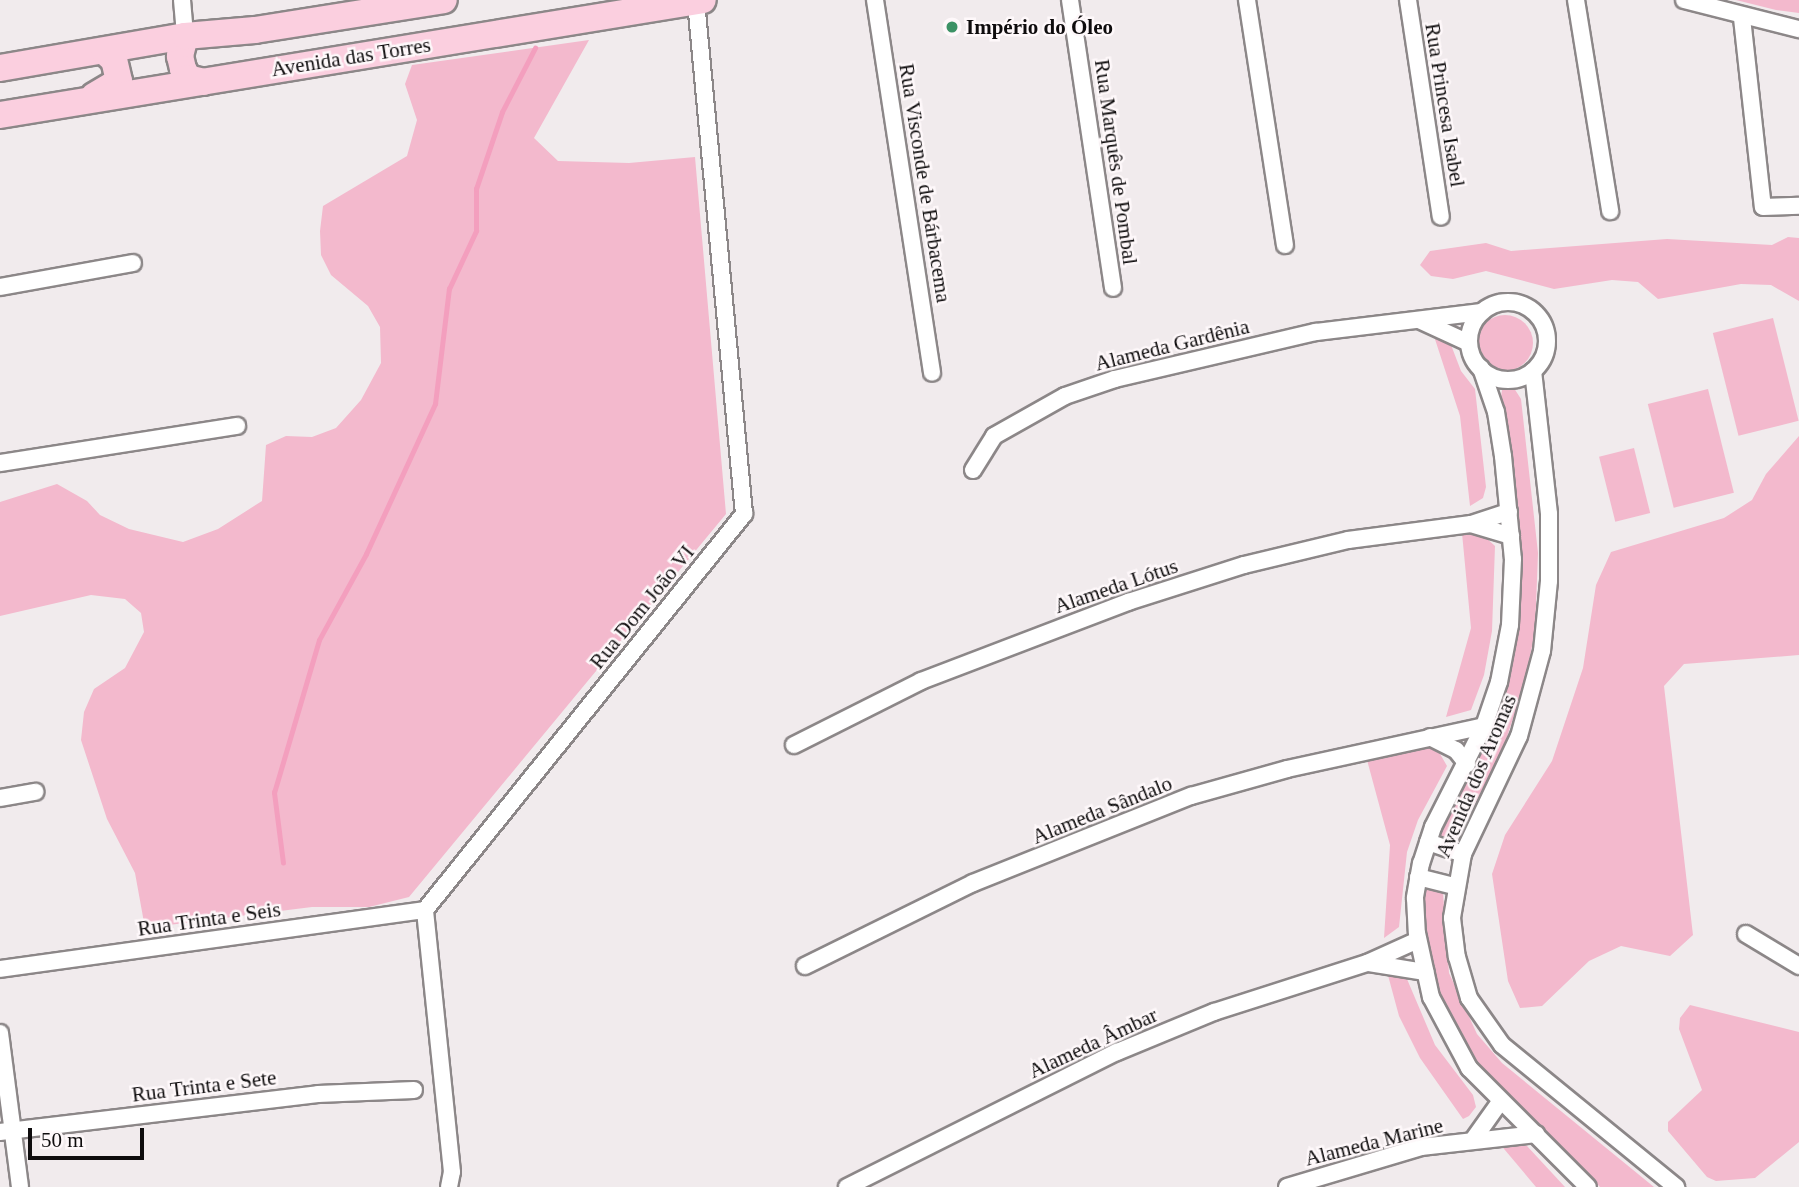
<!DOCTYPE html>
<html>
<head>
<meta charset="utf-8">
<style>
  body { margin:0 }
  #map { position:relative; width:1799px; height:1187px; overflow:hidden; background:#f1ebed; font-family:Georgia,serif }
  div>[style] { position:absolute }
  .green>* { inset:0; background:#f3b9cd; transform-origin:0 0 }
  .round { border-radius:50% }
  .stream>* { height:4.5px; margin:-2.25px; padding:0 2.25px; transform-origin:2.25px; border-radius:2.25px; background:#f39fbe }
  .roads { filter:drop-shadow(2px 0 #8c8788) drop-shadow(-2px 0 #8c8788) drop-shadow(0 2px #8c8788) drop-shadow(0 -2px #8c8788) }
  .minor>* { height:16px; margin:-8px; padding:0 8px; transform-origin:8px; border-radius:8px; background:#fff }
  .minor>.ring { margin:-8px; padding:0; box-sizing:content-box; background:none; border:16px solid #fff; border-radius:50% }
  .primary>* { height:26px; margin:-13px; padding:0 13px; transform-origin:13px; border-radius:13px; background:#fbcfdf }
  .dots>* { width:19px; height:19px; translate:-50% -50%; box-sizing:border-box; border:4px solid #fef8fa; border-radius:50% }
  span { translate:-50% -50%; white-space:nowrap; text-align:center; line-height:1.15; -webkit-text-stroke:5px #fef8fa; paint-order:stroke }
  .poi-label { font-size:21px; color:#0e0c0d; font-weight:700 }
  .left { translate:0 -50%; text-align:left }
  .street-label { font-size:21px; color:#0e0c0d }
  .scale { position:absolute; left:28px; top:1128px; width:116px; height:32px; box-sizing:border-box; border:4px solid #0e0c0d; border-top:0; padding-left:9px; font-size:21px; line-height:24px; white-space:nowrap; color:#0e0c0d; -webkit-text-stroke:5px #fef8fa; paint-order:stroke }
</style>
</head>
<body>
<div id="map">
  <div class="green">
    <div style="clip-path:polygon(1736px 0,1799px 0,1799px 13px,1776px 10px)"></div>
    <div style="clip-path:polygon(589px 40px,534px 138px,558px 161px,629px 163px,695px 157px,726px 514px,409px 897px,369px 907px,312px 907px,145px 928px,135px 873px,107px 819px,81px 740px,84px 712px,94px 689px,125px 668px,144px 632px,141px 613px,125px 599px,91px 595px,0 616px,0 502px,57px 484px,87px 501px,100px 515px,129px 529px,183px 542px,218px 529px,262px 501px,266px 445px,286px 436px,312px 437px,336px 428px,361px 400px,381px 363px,380px 327px,368px 306px,331px 275px,321px 255px,320px 231px,323px 206px,407px 156px,417px 120px,405px 84px,412px 65px)"></div>
    <div style="clip-path:polygon(1788px 237px,1799px 238px,1799px 301px,1771px 285px,1741px 284px,1658px 299px,1638px 282px,1612px 280px,1554px 289px,1486px 271px,1453px 279px,1431px 276px,1420px 265px,1430px 251px,1486px 243px,1511px 251px,1667px 239px,1772px 245px)"></div>
    <div class="round" style="left:1477px;top:315px;width:56px;height:56px"></div>
    <div style="left:1773px;top:318px;width:106px;height:62px;rotate:76deg"></div>
    <div style="clip-path:polygon(1432px 330px,1448px 337px,1461px 371px,1475px 389px,1486px 487px,1483px 498px,1470px 506px,1460px 416px)"></div>
    <div style="clip-path:polygon(1512px 385px,1521px 399px,1538px 553px,1535px 631px,1525px 682px,1500px 758px,1453px 842px,1441px 840px,1441px 827px,1471px 774px,1503px 698px,1518px 617px,1517px 530px,1501px 397px,1502px 390px)"></div>
    <div style="left:1708px;top:389px;width:107px;height:62px;rotate:76deg"></div>
    <div style="clip-path:polygon(1799px 436px,1799px 655px,1684px 664px,1664px 686px,1693px 935px,1670px 956px,1621px 946px,1589px 961px,1542px 1006px,1520px 1008px,1508px 981px,1492px 874px,1505px 835px,1552px 761px,1583px 668px,1596px 585px,1611px 552px,1724px 518px,1752px 500px,1766px 474px)"></div>
    <div style="left:1634px;top:448px;width:67px;height:36px;rotate:76deg"></div>
    <div style="clip-path:polygon(1462px 533px,1483px 535px,1495px 546px,1492px 631px,1484px 675px,1471px 710px,1446px 717px,1471px 628px)"></div>
    <div style="clip-path:polygon(1429px 747px,1439px 752px,1447px 766px,1418px 820px,1407px 852px,1399px 927px,1384px 938px,1390px 845px,1367px 760px)"></div>
    <div style="clip-path:polygon(1428px 887px,1443px 893px,1449px 973px,1477px 1034px,1502px 1063px,1654px 1187px,1600px 1187px,1469px 1054px,1435px 989px,1424px 938px,1424px 894px)"></div>
    <div style="clip-path:polygon(1386px 968px,1404px 972px,1435px 1045px,1473px 1095px,1476px 1107px,1469px 1116px,1463px 1119px,1420px 1058px,1399px 1016px)"></div>
    <div style="clip-path:polygon(1690px 1005px,1799px 1032px,1799px 1142px,1755px 1178px,1716px 1181px,1707px 1177px,1668px 1131px,1668px 1122px,1702px 1090px,1679px 1029px,1680px 1018px)"></div>
    <div style="clip-path:polygon(1499px 1143px,1527px 1146px,1565px 1187px,1536px 1187px)"></div>
  </div>
  <div class="stream">
    <div style="left:283px;top:863px;width:71px;rotate:-97.3deg"></div>
    <div style="left:274px;top:793px;width:159px;rotate:-73.6deg"></div>
    <div style="left:319px;top:640px;width:98px;rotate:-61.3deg"></div>
    <div style="left:366px;top:554px;width:165px;rotate:-65.3deg"></div>
    <div style="left:435px;top:404px;width:116px;rotate:-83.1deg"></div>
    <div style="left:449px;top:289px;width:64px;rotate:-65deg"></div>
    <div style="left:476px;top:231px;width:42px;rotate:-90deg"></div>
    <div style="left:476px;top:189px;width:81px;rotate:-71.3deg"></div>
    <div style="left:502px;top:112px;width:72px;rotate:-62.7deg"></div>
  </div>
  <div class="roads">
    <div class="minor">
      <div style="left:182px;top:0;width:36px;rotate:85deg"></div>
      <div style="left:875px;top:0;width:377px;rotate:81.3deg"></div>
      <div style="left:1070px;top:0;width:291px;rotate:81.5deg"></div>
      <div style="left:1247px;top:0;width:248px;rotate:81.2deg"></div>
      <div style="left:1408px;top:0;width:219px;rotate:81.4deg"></div>
      <div style="left:1576px;top:0;width:214px;rotate:80.8deg"></div>
      <div style="left:1684px;top:0;width:119px;rotate:14.2deg"></div>
      <div style="left:1742px;top:18px;width:190px;rotate:83.7deg"></div>
      <div style="left:1763px;top:207px;width:36px;rotate:-2deg"></div>
      <div style="left:0;top:287px;width:135px;rotate:-10.2deg"></div>
      <div class="ring" style="left:1469px;top:302px;width:62px;height:62px"></div>
      <div style="left:1419px;top:320px;width:55px;rotate:24.7deg"></div>
      <div style="left:1481px;top:368px;width:46px;rotate:71.2deg"></div>
      <div style="left:1496px;top:412px;width:45px;rotate:81deg"></div>
      <div style="left:1503px;top:456px;width:103px;rotate:84.5deg"></div>
      <div style="left:1513px;top:559px;width:66px;rotate:92.6deg"></div>
      <div style="left:1510px;top:625px;width:58px;rotate:100.9deg"></div>
      <div style="left:1499px;top:682px;width:46px;rotate:108.8deg"></div>
      <div style="left:1484px;top:726px;width:113px;rotate:116.8deg"></div>
      <div style="left:1433px;top:827px;width:38px;rotate:108deg"></div>
      <div style="left:1421px;top:863px;width:36px;rotate:100deg"></div>
      <div style="left:1415px;top:898px;width:35px;rotate:87deg"></div>
      <div style="left:1417px;top:933px;width:66px;rotate:77.7deg"></div>
      <div style="left:1431px;top:997px;width:81px;rotate:61.8deg"></div>
      <div style="left:1469px;top:1068px;width:168px;rotate:45deg"></div>
      <div style="left:1533px;top:371px;width:144px;rotate:83.6deg"></div>
      <div style="left:1549px;top:514px;width:67px;rotate:90deg"></div>
      <div style="left:1549px;top:581px;width:70px;rotate:95.7deg"></div>
      <div style="left:1542px;top:651px;width:88px;rotate:105.1deg"></div>
      <div style="left:1519px;top:736px;width:131px;rotate:115.4deg"></div>
      <div style="left:1463px;top:854px;width:65px;rotate:99.8deg"></div>
      <div style="left:1452px;top:918px;width:39px;rotate:83deg"></div>
      <div style="left:1457px;top:957px;width:43px;rotate:73.7deg"></div>
      <div style="left:1469px;top:998px;width:57px;rotate:54.9deg"></div>
      <div style="left:1502px;top:1045px;width:225px;rotate:39.2deg"></div>
      <div style="left:0;top:463px;width:240px;rotate:-8.9deg"></div>
      <div style="left:973px;top:470px;width:40px;rotate:-58deg"></div>
      <div style="left:994px;top:436px;width:81px;rotate:-29.4deg"></div>
      <div style="left:1065px;top:396px;width:53px;rotate:-18.8deg"></div>
      <div style="left:1115px;top:379px;width:206px;rotate:-13.2deg"></div>
      <div style="left:1316px;top:332px;width:167px;rotate:-6.9deg"></div>
      <div style="left:1471px;top:524px;width:42px;rotate:16.7deg"></div>
      <div style="left:1430px;top:737px;width:29px;rotate:27deg"></div>
      <div style="left:1456px;top:750px;width:18px;rotate:52deg"></div>
      <div style="left:794px;top:745px;width:142px;rotate:-26.7deg"></div>
      <div style="left:921px;top:681px;width:222px;rotate:-20.9deg"></div>
      <div style="left:1128px;top:602px;width:122px;rotate:-17.7deg"></div>
      <div style="left:1244px;top:565px;width:107px;rotate:-13.5deg"></div>
      <div style="left:1348px;top:540px;width:124px;rotate:-7.4deg"></div>
      <div style="left:1471px;top:524px;width:40px;rotate:-18deg"></div>
      <div style="left:0;top:798px;width:36px;rotate:-10deg"></div>
      <div style="left:1428px;top:842px;width:37px;rotate:19deg"></div>
      <div style="left:1418px;top:877px;width:37px;rotate:14deg"></div>
      <div style="left:1746px;top:934px;width:62px;rotate:31.1deg"></div>
      <div style="left:1369px;top:963px;width:57px;rotate:9.1deg"></div>
      <div style="left:805px;top:966px;width:187px;rotate:-26.3deg"></div>
      <div style="left:973px;top:883px;width:235px;rotate:-21.8deg"></div>
      <div style="left:1191px;top:796px;width:100px;rotate:-15.7deg"></div>
      <div style="left:1287px;top:769px;width:202px;rotate:-12.3deg"></div>
      <div style="left:0;top:969px;width:429px;rotate:-7.9deg"></div>
      <div style="left:0;top:1033px;width:155px;rotate:82.6deg"></div>
      <div style="left:0;top:1132px;width:320px;rotate:-6.8deg"></div>
      <div style="left:318px;top:1094px;width:96px;rotate:-2.4deg"></div>
      <div style="left:1473px;top:1140px;width:47px;rotate:-54.6deg"></div>
      <div style="left:449px;top:1187px;width:15px;rotate:-79deg"></div>
      <div style="left:452px;top:1172px;width:263px;rotate:-95.9deg"></div>
      <div style="left:425px;top:910px;width:509px;rotate:-51.15deg"></div>
      <div style="left:744px;top:514px;width:515px;rotate:-95.35deg"></div>
      <div style="left:847px;top:1187px;width:302px;rotate:-26.6deg"></div>
      <div style="left:1117px;top:1052px;width:105px;rotate:-22.4deg"></div>
      <div style="left:1214px;top:1012px;width:161px;rotate:-17.8deg"></div>
      <div style="left:1367px;top:963px;width:56px;rotate:-24.3deg"></div>
      <div style="left:1287px;top:1187px;width:140px;rotate:-16.6deg"></div>
      <div style="left:1421px;top:1147px;width:116px;rotate:-6.4deg"></div>
    </div>
    <div class="primary">
      <div style="left:185px;top:36px;width:21px;rotate:104deg"></div>
      <div style="left:180px;top:56px;width:13px;rotate:77deg"></div>
      <div style="left:183px;top:69px;width:10px;rotate:61deg"></div>
      <div style="left:188px;top:78px;width:16px;rotate:14deg"></div>
      <div style="left:0;top:68px;width:188px;rotate:-9.8deg"></div>
      <div style="left:185px;top:36px;width:70px;rotate:-4.9deg"></div>
      <div style="left:255px;top:30px;width:191px;rotate:-9deg"></div>
      <div style="left:94px;top:96px;width:29px;rotate:-31deg"></div>
      <div style="left:119px;top:81px;width:22px;rotate:-103deg"></div>
      <div style="left:114px;top:60px;width:13px;rotate:-138deg"></div>
      <div style="left:0;top:115px;width:712px;rotate:-9.29deg"></div>
    </div>
  </div>
  <div class="dots">
    <div style="left:952px;top:27px;background:#3c9265"></div>
  </div>
  <div class="poi-label">
    <span class="left" style="left:966px;top:27px">Império do Óleo</span>
  </div>
  <div class="street-label">
    <span style="left:351px;top:57px;rotate:-9deg">Avenida das Torres</span>
    <span style="left:1445px;top:105px;rotate:81deg">Rua Princesa Isabel</span>
    <span style="left:1116px;top:162px;rotate:82deg">Rua Marquês de Pombal</span>
    <span style="left:925px;top:183px;rotate:81deg">Rua Visconde de Bárbacema</span>
    <span style="left:1172px;top:345px;rotate:-14deg">Alameda Gardênia</span>
    <span style="left:1116px;top:586px;rotate:-19deg">Alameda Lótus</span>
    <span style="left:642px;top:607px;rotate:-51deg">Rua Dom João VI</span>
    <span style="left:1476px;top:776px;rotate:-67deg">Avenida dos Aromas</span>
    <span style="left:1102px;top:810px;rotate:-22deg">Alameda Sândalo</span>
    <span style="left:209px;top:919px;rotate:-8deg">Rua Trinta e Seis</span>
    <span style="left:1093px;top:1043px;rotate:-25deg">Alameda Âmbar</span>
    <span style="left:204px;top:1086px;rotate:-7deg">Rua Trinta e Sete</span>
    <span style="left:1374px;top:1142px;rotate:-14deg">Alameda Marine</span>
  </div>
  <div class="scale">50 m</div>
</div>
</body>
</html>
